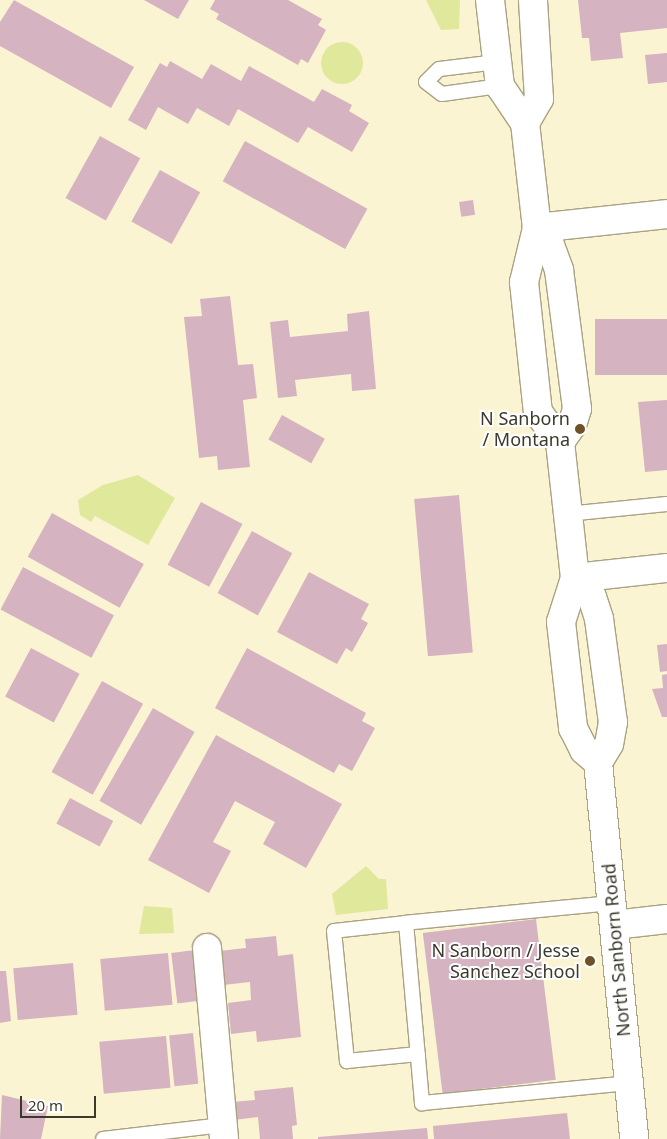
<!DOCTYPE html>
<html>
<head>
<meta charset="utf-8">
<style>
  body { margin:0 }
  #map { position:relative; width:667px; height:1139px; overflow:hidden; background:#fbf4d3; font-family:"Noto Sans",sans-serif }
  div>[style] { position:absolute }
  .green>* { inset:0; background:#dfe89b }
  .round { border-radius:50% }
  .building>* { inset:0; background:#d5b3c1; transform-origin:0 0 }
  .roads { filter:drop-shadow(1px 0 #a9a283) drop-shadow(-1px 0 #a9a283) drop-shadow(0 1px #a9a283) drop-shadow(0 -1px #a9a283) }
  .lane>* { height:14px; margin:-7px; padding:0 7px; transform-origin:7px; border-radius:7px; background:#fff }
  .street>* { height:28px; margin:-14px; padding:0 14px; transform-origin:14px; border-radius:14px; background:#fff }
  .secondary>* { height:28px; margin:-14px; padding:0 14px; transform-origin:14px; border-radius:14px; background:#fff }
  .dots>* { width:14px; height:14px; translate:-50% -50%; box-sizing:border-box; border:2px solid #fff; border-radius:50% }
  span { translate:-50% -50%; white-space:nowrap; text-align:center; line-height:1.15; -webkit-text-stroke:4px #fff; paint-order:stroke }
  .poi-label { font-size:18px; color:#3b392c }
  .right { translate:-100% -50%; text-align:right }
  .street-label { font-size:18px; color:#3b392c }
  .scale { position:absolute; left:20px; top:1096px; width:76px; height:22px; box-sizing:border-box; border:2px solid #3b392c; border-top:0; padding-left:6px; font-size:15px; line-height:18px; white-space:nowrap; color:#3b392c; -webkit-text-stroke:4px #fff; paint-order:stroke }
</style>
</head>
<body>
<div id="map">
  <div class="green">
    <div style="clip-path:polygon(426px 0,460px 0,459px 29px,441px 30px)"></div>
    <div class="round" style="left:321px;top:42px;width:42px;height:42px"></div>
    <div style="clip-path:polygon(138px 475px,175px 498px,148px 545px,95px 516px,91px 522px,80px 515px,78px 500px,103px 485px)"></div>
    <div style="clip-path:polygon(366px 866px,379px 879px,386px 879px,388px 909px,336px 915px,332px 894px)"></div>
    <div style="clip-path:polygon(144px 906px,172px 908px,174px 933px,139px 934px)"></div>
  </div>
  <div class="building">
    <div style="clip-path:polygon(14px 0,134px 67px,111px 108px,0 46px,0 22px)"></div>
    <div style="clip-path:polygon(144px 0,189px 0,178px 19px)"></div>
    <div style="clip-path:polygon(215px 0,288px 0,322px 19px,318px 25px,326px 30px,308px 63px,301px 59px,298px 65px,216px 19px,219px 14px,210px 9px)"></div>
    <div style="clip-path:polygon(578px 0,667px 0,667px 28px,620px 33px,623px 58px,591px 61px,589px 38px,582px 38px)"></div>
    <div style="clip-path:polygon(667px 53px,667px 82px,648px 84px,645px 55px)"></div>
    <div style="clip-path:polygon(170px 61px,202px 79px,211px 64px,241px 81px,249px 66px,314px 102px,322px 89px,352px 105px,349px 111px,369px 123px,352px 152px,308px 127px,298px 143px,238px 109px,229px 126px,197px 108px,188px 124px,158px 107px,146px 130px,128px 120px,160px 63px,167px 67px)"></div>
    <div style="left:100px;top:136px;width:46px;height:71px;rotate:29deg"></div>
    <div style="left:245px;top:141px;width:140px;height:46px;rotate:29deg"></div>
    <div style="left:160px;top:170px;width:46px;height:59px;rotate:29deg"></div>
    <div style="left:473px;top:200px;width:15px;height:14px;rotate:82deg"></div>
    <div style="clip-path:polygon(230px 296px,238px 365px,253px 364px,257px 398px,243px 400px,250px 467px,218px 470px,217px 456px,199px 458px,184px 317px,202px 316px,200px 299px)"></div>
    <div style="clip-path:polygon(369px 311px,376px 389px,352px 391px,351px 374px,295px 380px,297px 396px,278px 398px,270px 322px,288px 320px,290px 337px,348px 331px,347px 314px)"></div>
    <div style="left:667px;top:319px;width:56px;height:72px;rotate:90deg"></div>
    <div style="clip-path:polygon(667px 400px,667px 470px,645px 472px,638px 402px)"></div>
    <div style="left:282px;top:415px;width:49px;height:28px;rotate:29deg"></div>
    <div style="left:459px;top:495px;width:158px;height:45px;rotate:85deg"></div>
    <div style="left:201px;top:502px;width:47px;height:71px;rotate:28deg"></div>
    <div style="left:52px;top:513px;width:105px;height:50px;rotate:29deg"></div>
    <div style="left:252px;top:531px;width:46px;height:71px;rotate:29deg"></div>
    <div style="left:23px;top:567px;width:103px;height:48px;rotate:28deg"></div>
    <div style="clip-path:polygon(309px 572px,369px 604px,361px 619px,368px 623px,352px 652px,346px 648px,337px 664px,277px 632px)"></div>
    <div style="clip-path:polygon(667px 644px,667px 671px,660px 672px,657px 645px)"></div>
    <div style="left:31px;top:648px;width:55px;height:55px;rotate:28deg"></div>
    <div style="clip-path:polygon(247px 648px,366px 713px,362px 721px,375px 728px,352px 771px,339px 764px,334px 773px,215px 708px)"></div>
    <div style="clip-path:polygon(667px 674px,667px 717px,662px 717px,652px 689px,663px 688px,662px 675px)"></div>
    <div style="left:102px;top:681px;width:47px;height:104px;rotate:29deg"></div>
    <div style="left:153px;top:708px;width:48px;height:107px;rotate:30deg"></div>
    <div style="clip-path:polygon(216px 735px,342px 804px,306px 868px,263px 844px,275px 822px,235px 801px,213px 842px,231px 851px,209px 893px,148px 860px)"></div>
    <div style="left:70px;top:798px;width:49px;height:29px;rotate:28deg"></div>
    <div style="left:536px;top:919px;width:162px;height:114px;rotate:83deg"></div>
    <div style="clip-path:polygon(276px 936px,278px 956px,293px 954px,301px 1037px,257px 1042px,256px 1031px,231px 1034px,228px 1003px,251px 1000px,250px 982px,223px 985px,219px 951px,246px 948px,245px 939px)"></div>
    <div style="left:195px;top:950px;width:51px;height:24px;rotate:83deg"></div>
    <div style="left:168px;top:953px;width:52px;height:68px;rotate:85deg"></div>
    <div style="left:73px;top:963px;width:52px;height:60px;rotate:85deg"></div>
    <div style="clip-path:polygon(0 971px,6px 971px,11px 1021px,0 1023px)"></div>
    <div style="left:193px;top:1033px;width:51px;height:24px;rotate:84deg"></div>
    <div style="left:166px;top:1036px;width:52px;height:67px;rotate:85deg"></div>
    <div style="clip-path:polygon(293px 1087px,297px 1125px,292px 1126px,293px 1139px,260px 1139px,258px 1117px,234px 1120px,232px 1102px,255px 1100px,254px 1091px)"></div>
    <div style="clip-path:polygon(2px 1095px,48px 1106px,41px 1139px,0 1139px)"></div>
    <div style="clip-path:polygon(567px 1113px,570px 1139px,434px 1139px,433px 1126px)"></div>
    <div style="clip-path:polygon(427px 1128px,428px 1139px,318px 1139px,318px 1137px)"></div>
  </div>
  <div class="roads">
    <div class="lane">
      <div style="left:497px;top:62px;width:58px;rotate:173.1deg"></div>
      <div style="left:439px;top:69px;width:18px;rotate:135deg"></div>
      <div style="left:426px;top:82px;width:20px;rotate:37deg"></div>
      <div style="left:442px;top:94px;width:59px;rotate:-7.9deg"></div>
      <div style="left:567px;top:514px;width:100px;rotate:-5.7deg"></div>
      <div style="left:612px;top:903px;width:207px;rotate:174.5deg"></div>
      <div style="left:406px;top:923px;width:181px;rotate:84.9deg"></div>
      <div style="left:422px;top:1103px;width:208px;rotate:-5.5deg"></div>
      <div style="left:406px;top:923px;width:72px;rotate:173.7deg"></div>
      <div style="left:334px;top:931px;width:131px;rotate:84.3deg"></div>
      <div style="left:347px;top:1061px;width:71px;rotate:-5.6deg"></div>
      <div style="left:103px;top:1139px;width:120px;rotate:-6.7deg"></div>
    </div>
    <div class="street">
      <div style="left:537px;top:228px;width:131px;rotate:-6.1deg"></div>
      <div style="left:575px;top:578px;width:93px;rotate:-6.2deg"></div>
      <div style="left:614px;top:925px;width:53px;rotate:-6.5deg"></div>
      <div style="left:207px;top:948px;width:192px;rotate:84.9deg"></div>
    </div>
    <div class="secondary">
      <div style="left:490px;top:0;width:87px;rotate:83.4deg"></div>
      <div style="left:500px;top:86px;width:45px;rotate:56deg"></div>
      <div style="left:525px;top:123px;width:106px;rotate:83.5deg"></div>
      <div style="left:537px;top:228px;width:56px;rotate:103.5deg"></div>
      <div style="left:524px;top:282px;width:131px;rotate:83.9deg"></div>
      <div style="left:538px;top:412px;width:37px;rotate:54deg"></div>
      <div style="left:560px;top:442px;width:137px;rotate:83.7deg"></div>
      <div style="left:575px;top:578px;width:46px;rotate:107.7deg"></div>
      <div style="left:561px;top:622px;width:107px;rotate:83.5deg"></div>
      <div style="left:573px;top:728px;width:25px;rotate:63deg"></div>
      <div style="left:584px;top:750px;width:18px;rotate:41deg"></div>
      <div style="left:525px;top:123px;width:28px;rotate:-60deg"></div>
      <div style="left:539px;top:99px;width:99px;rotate:-93.5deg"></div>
      <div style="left:537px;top:228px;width:21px;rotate:53deg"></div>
      <div style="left:550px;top:245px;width:27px;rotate:70deg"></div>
      <div style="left:559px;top:270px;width:140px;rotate:82.6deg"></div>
      <div style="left:577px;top:409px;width:17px;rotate:107deg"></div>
      <div style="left:572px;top:425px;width:21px;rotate:125deg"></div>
      <div style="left:575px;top:578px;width:25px;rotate:48deg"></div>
      <div style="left:592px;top:597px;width:23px;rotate:72deg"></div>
      <div style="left:599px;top:619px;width:104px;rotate:82.3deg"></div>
      <div style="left:613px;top:722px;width:22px;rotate:100deg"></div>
      <div style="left:609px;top:744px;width:21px;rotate:121deg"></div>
      <div style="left:598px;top:762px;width:379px;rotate:84.5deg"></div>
    </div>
  </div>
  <div class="dots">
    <div style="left:580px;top:429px;background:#705026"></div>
    <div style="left:590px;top:961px;background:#705026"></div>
  </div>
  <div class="poi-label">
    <span class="right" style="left:570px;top:429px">N Sanborn<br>/ Montana</span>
    <span class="right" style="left:580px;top:961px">N Sanborn / Jesse<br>Sanchez School</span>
  </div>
  <div class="street-label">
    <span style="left:616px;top:950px;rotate:-95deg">North Sanborn Road</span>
  </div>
  <div class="scale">20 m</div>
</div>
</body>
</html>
